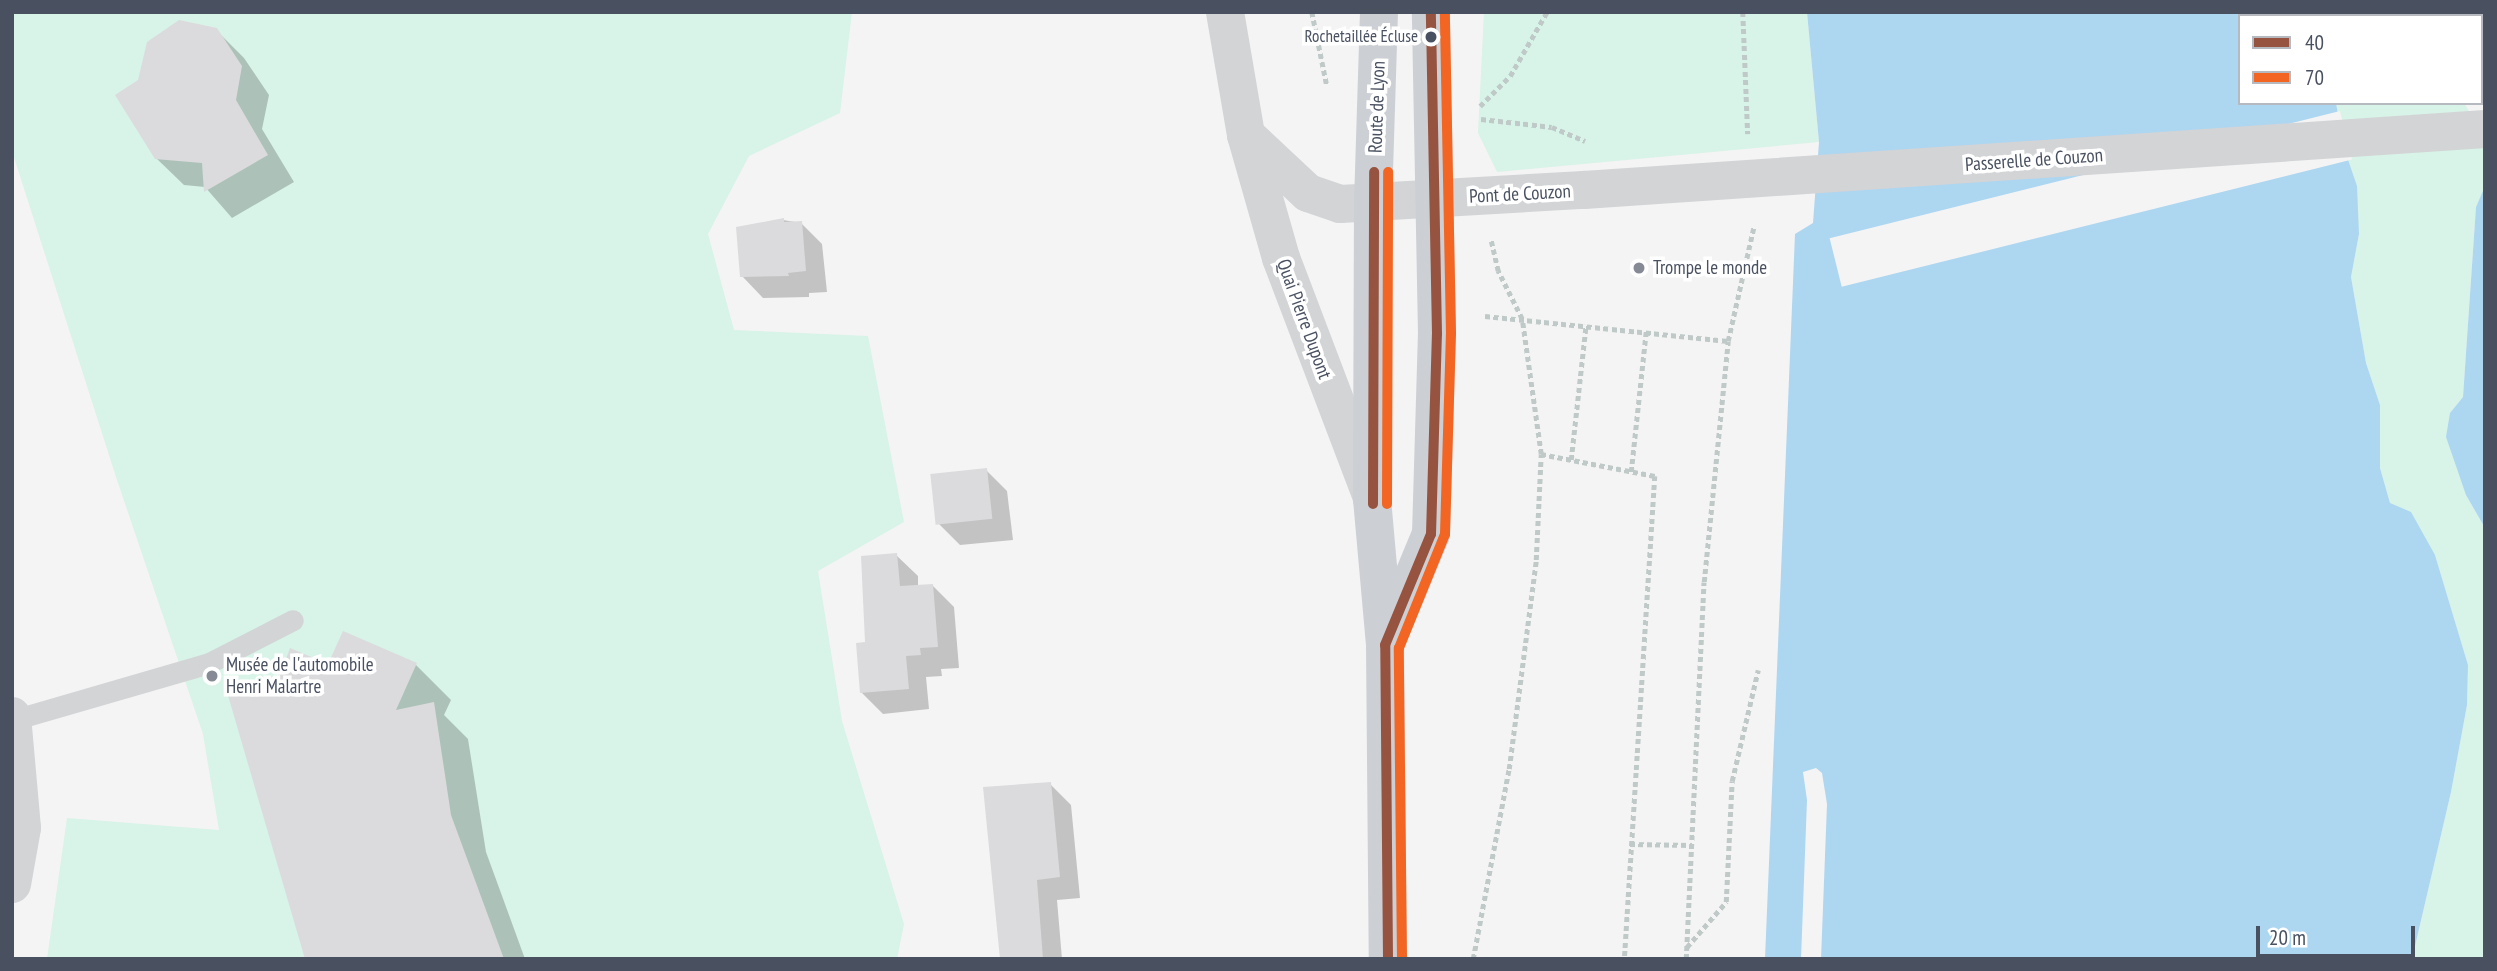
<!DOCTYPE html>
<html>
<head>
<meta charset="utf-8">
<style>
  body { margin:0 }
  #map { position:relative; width:2497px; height:971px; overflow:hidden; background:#f4f4f4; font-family:"PT Sans Narrow",sans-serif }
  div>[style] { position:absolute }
  .green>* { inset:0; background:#d8f3e7 }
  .water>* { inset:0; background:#add6f1 }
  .pier>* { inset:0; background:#f4f4f4; transform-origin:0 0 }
  .shadow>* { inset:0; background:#0003 }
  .building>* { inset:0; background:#dbdbdd; transform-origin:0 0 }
  .path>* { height:4.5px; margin-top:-2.25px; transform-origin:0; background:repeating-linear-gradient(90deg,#bec9c8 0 5px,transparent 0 8.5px) }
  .service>* { height:21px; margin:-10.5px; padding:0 10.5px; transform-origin:10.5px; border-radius:10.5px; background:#d2d4d6 }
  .minor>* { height:38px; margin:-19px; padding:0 19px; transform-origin:19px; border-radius:19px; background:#d2d4d6 }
  .tertiary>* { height:38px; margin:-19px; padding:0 19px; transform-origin:19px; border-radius:19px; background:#d2d4d6 }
  .primary>* { height:38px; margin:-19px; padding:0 19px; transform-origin:19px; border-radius:19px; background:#cccfd4 }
  .minor-bridge>* { height:38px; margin:-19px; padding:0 19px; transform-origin:19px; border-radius:19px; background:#d2d4d6 }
  .bus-1>* { height:10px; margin:-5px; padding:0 5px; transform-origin:5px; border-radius:5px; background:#965340 }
  .bus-2>* { height:10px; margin:-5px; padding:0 5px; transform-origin:5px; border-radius:5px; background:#f26522 }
  .dots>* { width:19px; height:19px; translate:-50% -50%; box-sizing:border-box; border:4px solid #fff; border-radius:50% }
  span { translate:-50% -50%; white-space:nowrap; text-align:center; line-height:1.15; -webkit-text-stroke:7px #fff; paint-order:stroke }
  .bus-label { font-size:17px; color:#495161 }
  .right { translate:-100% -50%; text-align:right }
  .street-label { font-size:19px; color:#495161 }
  .poi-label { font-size:19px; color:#495161 }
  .left { translate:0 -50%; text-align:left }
  .frame { position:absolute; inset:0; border:14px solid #495161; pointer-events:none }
  .legend { position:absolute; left:2238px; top:14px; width:245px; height:91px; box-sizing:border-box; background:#fff; border:2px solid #b6b9c0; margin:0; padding:9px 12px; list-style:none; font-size:21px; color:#495161 }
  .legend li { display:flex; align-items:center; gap:14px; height:35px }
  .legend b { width:35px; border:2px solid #b6b9c0 }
  .scale { position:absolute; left:2256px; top:926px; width:159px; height:32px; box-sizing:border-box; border:4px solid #495161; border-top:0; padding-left:9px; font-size:21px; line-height:24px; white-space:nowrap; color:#495161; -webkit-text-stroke:5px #fff; paint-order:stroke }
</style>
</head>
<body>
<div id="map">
  <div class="green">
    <div style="clip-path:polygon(12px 12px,852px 12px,840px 113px,749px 156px,708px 234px,734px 330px,868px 336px,904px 522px,818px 571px,842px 721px,904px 924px,897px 959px,47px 959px,67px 818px,219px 830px,203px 734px,116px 477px,12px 151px)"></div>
    <div style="clip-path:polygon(1484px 12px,1807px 12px,1819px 142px,1497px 172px,1478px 133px)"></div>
    <div style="clip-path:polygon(2336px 103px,2464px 103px,2485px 137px,2485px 186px,2476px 207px,2463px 397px,2450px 413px,2466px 495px,2485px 528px,2485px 959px,2412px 959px,2451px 792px,2467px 705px,2468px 665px,2435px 555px,2390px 503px,2380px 468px,2380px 405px,2366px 363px,2351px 277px,2359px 234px)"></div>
  </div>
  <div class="water">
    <div style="clip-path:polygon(1807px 12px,2485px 12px,2485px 137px,2481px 16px,2240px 16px,2240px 103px,2336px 103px,2344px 148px,2357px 186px,2359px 234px,2351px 277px,2366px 363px,2380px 405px,2380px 468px,2390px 503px,2411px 512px,2435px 555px,2468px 665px,2467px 705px,2451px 792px,2412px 959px,1821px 959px,1827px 804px,1822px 773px,1816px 768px,1803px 772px,1807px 800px,1801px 959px,1765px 959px,1795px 234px,1813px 223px,1819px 142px)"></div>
    <div style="clip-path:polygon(2485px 186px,2485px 528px,2466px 495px,2446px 437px,2450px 413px,2463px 397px,2476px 207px)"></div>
  </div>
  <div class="pier">
    <div style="left:2340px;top:111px;width:50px;height:526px;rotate:76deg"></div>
  </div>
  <div class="shadow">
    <div style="clip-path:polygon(216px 30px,244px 58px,269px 95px,262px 129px,294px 182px,232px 218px,205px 187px,184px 185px,156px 158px)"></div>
    <div style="clip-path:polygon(783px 220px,801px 223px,822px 244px,827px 292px,809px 293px,809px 297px,763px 298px,742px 276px)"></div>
    <div style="clip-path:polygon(986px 470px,1007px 491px,1013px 540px,960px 545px,939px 524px)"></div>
    <div style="clip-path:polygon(896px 555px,918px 576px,918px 586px,932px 585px,954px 607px,959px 668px,941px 669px,942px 676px,926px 677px,929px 709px,883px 714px,862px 693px,867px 644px)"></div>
    <div style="clip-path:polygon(416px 665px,451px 700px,444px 715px,468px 739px,486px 852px,525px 959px,306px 959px,329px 667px)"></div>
    <div style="clip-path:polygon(1050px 784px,1071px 805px,1080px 898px,1057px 900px,1062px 959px,991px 959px,1002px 958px)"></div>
  </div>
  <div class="building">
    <div style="clip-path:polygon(179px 20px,217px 28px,242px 66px,236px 100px,268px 155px,204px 192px,202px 163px,155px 159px,115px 95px,138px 80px,147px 42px)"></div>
    <div style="clip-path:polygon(784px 218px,784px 222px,802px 221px,806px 271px,788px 273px,789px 276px,740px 277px,736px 227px)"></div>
    <div style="left:987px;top:468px;width:51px;height:57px;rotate:84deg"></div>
    <div style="clip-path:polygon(897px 553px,900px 586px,933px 584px,938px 647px,920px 648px,921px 655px,906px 656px,909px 689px,860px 693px,856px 643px,865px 642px,861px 556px)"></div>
    <div style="clip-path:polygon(343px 631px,417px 663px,396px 710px,434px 702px,451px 815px,504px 959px,305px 959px,227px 692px,279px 678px,290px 648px,328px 664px)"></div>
    <div style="clip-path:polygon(1051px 782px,1060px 877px,1037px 880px,1043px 959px,1000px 959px,983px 787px)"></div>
  </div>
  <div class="path">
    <div style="left:1312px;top:12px;width:76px;rotate:78.5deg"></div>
    <div style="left:1743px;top:12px;width:122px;rotate:87.7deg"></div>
    <div style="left:1480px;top:106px;width:42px;rotate:-45deg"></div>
    <div style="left:1510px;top:76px;width:74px;rotate:-60deg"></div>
    <div style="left:1481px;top:119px;width:71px;rotate:6.4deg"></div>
    <div style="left:1552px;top:127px;width:36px;rotate:23deg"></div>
    <div style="left:1485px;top:316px;width:244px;rotate:5.9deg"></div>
    <div style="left:1541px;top:454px;width:116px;rotate:10.9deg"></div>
    <div style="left:1655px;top:476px;width:484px;rotate:93.6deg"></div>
    <div style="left:1571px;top:460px;width:136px;rotate:-83.7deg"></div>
    <div style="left:1631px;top:472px;width:142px;rotate:-83.9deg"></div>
    <div style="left:1630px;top:844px;width:62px;rotate:0.9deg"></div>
    <div style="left:1687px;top:947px;width:60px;rotate:-49.1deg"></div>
    <div style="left:1726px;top:902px;width:121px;rotate:-87.2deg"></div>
    <div style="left:1732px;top:781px;width:114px;rotate:-76.8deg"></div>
    <div style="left:1473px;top:959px;width:193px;rotate:-79.3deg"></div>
    <div style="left:1509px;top:769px;width:211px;rotate:-82.6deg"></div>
    <div style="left:1536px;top:560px;width:106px;rotate:-87.3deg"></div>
    <div style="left:1541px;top:454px;width:136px;rotate:-98deg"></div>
    <div style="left:1522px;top:319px;width:54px;rotate:-116.6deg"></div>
    <div style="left:1498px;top:271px;width:31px;rotate:-103deg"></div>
    <div style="left:1686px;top:959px;width:377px;rotate:-87.3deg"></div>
    <div style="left:1704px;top:582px;width:242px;rotate:-84.3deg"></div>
    <div style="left:1728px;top:341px;width:118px;rotate:-77.3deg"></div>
  </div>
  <div class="service">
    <div style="left:13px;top:720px;width:204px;rotate:-16.2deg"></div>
    <div style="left:209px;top:663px;width:94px;rotate:-27.1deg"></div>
  </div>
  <div class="minor">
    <div style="left:1373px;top:202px;width:211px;rotate:-3.3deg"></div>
    <div style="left:12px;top:716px;width:112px;rotate:84.9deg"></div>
    <div style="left:22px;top:828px;width:57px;rotate:100.1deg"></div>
  </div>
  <div class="tertiary">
    <div style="left:1225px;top:12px;width:125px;rotate:80.3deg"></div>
    <div style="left:1246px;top:135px;width:128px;rotate:74.1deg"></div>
    <div style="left:1281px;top:258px;width:257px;rotate:69.2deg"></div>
    <div style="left:1246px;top:135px;width:85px;rotate:43.1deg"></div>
    <div style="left:1308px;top:193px;width:34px;rotate:19deg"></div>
    <div style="left:1340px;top:204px;width:33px;rotate:-3deg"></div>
  </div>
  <div class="primary">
    <div style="left:1379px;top:12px;width:190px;rotate:91.8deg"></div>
    <div style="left:1373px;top:202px;width:297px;rotate:90.2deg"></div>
    <div style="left:1372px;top:499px;width:147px;rotate:84.9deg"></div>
    <div style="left:1385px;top:645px;width:314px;rotate:89.5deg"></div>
    <div style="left:1387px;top:640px;width:115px;rotate:-67.5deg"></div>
    <div style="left:1431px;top:534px;width:200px;rotate:-88.3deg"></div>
    <div style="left:1437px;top:334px;width:322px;rotate:-91.1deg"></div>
  </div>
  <div class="minor-bridge">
    <div style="left:1584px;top:190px;width:903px;rotate:-3.87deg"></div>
  </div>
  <div class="bus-1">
    <div style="left:1373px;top:504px;width:332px;rotate:-89.8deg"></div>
    <div style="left:1388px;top:959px;width:314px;rotate:-90.5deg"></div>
    <div style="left:1385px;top:645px;width:120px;rotate:-67.5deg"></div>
    <div style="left:1431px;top:534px;width:200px;rotate:-88.3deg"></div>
    <div style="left:1437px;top:334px;width:322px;rotate:-91.1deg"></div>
  </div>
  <div class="bus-2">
    <div style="left:1387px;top:504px;width:332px;rotate:-89.8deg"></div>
    <div style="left:1402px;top:959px;width:311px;rotate:-90.6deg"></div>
    <div style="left:1399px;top:648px;width:123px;rotate:-68deg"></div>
    <div style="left:1445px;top:534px;width:200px;rotate:-88.3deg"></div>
    <div style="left:1451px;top:334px;width:322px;rotate:-91.1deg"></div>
  </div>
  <div class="dots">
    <div style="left:1431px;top:37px;background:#495161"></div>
    <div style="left:1639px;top:268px;background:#858a94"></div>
    <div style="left:212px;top:676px;background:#858a94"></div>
  </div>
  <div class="bus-label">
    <span class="right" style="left:1418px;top:37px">Rochetaillée Écluse</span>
  </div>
  <div class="street-label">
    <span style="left:1377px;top:107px;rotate:-88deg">Route de Lyon</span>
    <span style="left:2034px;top:160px;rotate:-4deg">Passerelle de Couzon</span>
    <span style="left:1520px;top:194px;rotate:-3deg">Pont de Couzon</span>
    <span style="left:1304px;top:319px;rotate:70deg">Quai Pierre Dupont</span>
  </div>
  <div class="poi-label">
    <span class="left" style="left:1653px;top:268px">Trompe le monde</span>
    <span class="left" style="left:226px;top:676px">Musée de l'automobile<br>Henri Malartre</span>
  </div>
  <div class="frame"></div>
  <ul class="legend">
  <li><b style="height:9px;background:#965340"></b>40</li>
  <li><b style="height:9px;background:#f26522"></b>70</li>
  </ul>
  <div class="scale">20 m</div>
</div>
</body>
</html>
